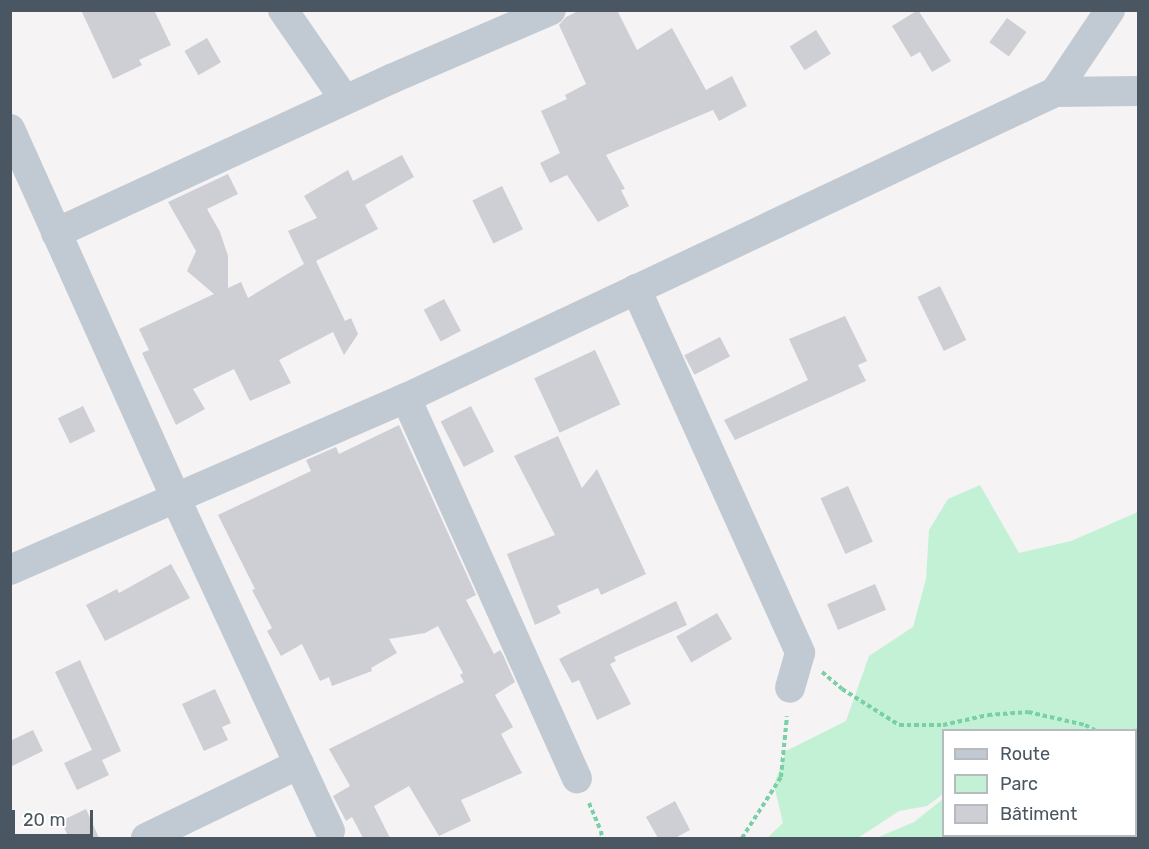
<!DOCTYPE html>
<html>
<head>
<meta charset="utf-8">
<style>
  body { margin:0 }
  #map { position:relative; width:1149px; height:849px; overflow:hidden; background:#f5f3f3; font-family:Rubik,sans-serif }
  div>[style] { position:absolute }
  .green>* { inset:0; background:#c3f1d5 }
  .building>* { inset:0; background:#cdcfd5; transform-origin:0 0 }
  .path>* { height:4px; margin-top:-2px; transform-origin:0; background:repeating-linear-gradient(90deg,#7ad0a6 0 4.5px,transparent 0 7.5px) }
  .street>* { height:30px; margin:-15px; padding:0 15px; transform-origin:15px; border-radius:15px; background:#c1cad2 }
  span { translate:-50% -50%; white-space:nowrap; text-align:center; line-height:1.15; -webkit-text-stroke:5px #fff; paint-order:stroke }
  .frame { position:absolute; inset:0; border:12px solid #4a5661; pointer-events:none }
  .legend { position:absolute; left:942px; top:729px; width:195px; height:108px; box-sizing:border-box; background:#fff; border:2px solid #b7bbc0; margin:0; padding:8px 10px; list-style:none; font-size:18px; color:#4a5661 }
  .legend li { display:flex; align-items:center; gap:12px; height:30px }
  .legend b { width:30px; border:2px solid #b7bbc0 }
  .scale { position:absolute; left:12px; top:810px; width:81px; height:27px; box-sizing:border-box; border:3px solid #4a5661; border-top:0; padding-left:8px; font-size:18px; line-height:21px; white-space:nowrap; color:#4a5661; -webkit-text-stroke:4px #fff; paint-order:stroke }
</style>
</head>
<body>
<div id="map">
  <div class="green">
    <div style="clip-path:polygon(980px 485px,1019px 553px,1071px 541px,1138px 512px,1138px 736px,1136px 730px,1126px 729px,944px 730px,943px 794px,927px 806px,899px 811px,858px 838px,767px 838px,783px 823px,774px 785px,786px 751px,846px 721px,869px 656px,913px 627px,926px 579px,929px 530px,948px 499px)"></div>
    <div style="clip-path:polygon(943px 799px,944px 836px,997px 836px,985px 838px,876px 838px,914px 822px)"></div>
  </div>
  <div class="building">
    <div style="clip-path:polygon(81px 10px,154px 10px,171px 45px,139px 60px,142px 65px,113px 79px)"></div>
    <div style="clip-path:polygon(580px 10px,617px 10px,637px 50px,672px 28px,706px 90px,732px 76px,747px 106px,719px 121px,713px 110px,606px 155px,625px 189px,621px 190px,629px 206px,598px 222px,567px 175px,550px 183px,540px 163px,560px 153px,541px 111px,567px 99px,565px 95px,586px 84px,559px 25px,566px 17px)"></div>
    <div style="clip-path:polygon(918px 10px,951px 61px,932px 72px,920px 52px,911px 57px,892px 26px)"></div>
    <div style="left:1007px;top:18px;width:24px;height:30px;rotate:36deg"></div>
    <div style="left:816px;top:30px;width:28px;height:31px;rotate:58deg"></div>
    <div style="left:207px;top:38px;width:28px;height:26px;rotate:60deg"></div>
    <div style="clip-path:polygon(402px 155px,414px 177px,365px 205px,378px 229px,316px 261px,345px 321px,351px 318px,358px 334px,344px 355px,333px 332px,279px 360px,291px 383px,250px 401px,234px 369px,193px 389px,205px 409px,176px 425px,142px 353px,149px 350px,139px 329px,214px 294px,187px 271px,196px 251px,168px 202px,228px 174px,238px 194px,207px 209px,220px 232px,228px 256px,228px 288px,241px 282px,248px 298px,304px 264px,288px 231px,317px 218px,304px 196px,348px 170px,353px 181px)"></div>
    <div style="left:502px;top:186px;width:48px;height:33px;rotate:64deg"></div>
    <div style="left:940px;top:286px;width:60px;height:25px;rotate:64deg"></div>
    <div style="left:444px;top:299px;width:36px;height:23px;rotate:62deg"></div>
    <div style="clip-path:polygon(845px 316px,867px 361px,858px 365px,866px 381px,735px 440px,724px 420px,808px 380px,789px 339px)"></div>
    <div style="left:720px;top:337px;width:22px;height:40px;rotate:63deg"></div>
    <div style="left:595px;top:350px;width:60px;height:67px;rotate:65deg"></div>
    <div style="left:83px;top:406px;width:28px;height:28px;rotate:64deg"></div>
    <div style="left:471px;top:406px;width:51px;height:34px;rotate:63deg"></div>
    <div style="clip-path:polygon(399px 425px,476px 595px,466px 600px,494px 654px,500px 650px,503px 655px,515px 682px,495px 695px,513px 727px,501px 734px,522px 773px,461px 800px,471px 821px,439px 836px,409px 786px,374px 806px,390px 838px,363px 838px,352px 817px,346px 821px,333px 796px,350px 786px,329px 749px,464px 682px,460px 675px,463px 673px,438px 626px,425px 633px,389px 639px,397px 653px,371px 668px,372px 671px,332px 686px,329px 677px,320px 681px,302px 644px,281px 656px,267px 631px,272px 628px,252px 590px,255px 589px,218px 515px,311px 471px,306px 460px,336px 447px,339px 454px)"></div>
    <div style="clip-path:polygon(558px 436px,582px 488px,597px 469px,646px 574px,601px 595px,598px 588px,557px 606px,561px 613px,535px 625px,507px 554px,555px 535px,514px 456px)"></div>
    <div style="left:848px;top:486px;width:61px;height:30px;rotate:66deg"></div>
    <div style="clip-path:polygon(171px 564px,190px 598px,105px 641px,86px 605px,117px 589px,119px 593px)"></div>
    <div style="left:875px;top:584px;width:28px;height:52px;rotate:67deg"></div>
    <div style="clip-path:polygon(676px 601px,687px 625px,614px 657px,616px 661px,610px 664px,631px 704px,597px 720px,579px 680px,572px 683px,559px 659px)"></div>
    <div style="left:717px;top:613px;width:30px;height:47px;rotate:60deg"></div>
    <div style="clip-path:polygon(80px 660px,121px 751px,102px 760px,109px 775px,77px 790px,64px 763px,92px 750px,55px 672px)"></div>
    <div style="clip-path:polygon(215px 689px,231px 723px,222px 727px,228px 740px,204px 751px,182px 704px)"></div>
    <div style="clip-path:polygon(33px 730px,43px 751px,10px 767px,10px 741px)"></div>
    <div style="clip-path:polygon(675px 801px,690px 830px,675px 838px,658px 838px,646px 817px)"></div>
    <div style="clip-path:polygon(86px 809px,99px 838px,69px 838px,61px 821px)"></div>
  </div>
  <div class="path">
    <div style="left:822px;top:672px;width:26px;rotate:40deg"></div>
    <div style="left:842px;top:689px;width:67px;rotate:32.3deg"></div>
    <div style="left:899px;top:725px;width:44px"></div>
    <div style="left:943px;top:725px;width:46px;rotate:-12.5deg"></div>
    <div style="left:988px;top:715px;width:40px;rotate:-4.3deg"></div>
    <div style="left:1028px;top:712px;width:58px;rotate:12.8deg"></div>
    <div style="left:1085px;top:725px;width:11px;rotate:27deg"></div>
    <div style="left:589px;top:803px;width:30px;rotate:67deg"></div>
    <div style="left:601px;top:831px;width:7px;rotate:82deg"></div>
    <div style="left:742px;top:838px;width:72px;rotate:-57.4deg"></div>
    <div style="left:781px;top:777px;width:61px;rotate:-84.4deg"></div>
  </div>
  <div class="street">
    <div style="left:283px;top:10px;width:109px;rotate:55.4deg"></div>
    <div style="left:1055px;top:92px;width:83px;rotate:-0.7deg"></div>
    <div style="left:10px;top:129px;width:403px;rotate:65.8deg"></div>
    <div style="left:175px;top:497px;width:368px;rotate:65.1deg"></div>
    <div style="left:56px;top:233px;width:369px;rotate:-24.7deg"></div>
    <div style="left:391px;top:79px;width:174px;rotate:-23.3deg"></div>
    <div style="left:636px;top:289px;width:399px;rotate:65.7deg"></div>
    <div style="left:800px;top:653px;width:36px;rotate:106deg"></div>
    <div style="left:406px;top:398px;width:417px;rotate:65.8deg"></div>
    <div style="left:10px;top:570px;width:432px;rotate:-23.5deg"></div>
    <div style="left:406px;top:398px;width:718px;rotate:-25.24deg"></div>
    <div style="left:1055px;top:92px;width:99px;rotate:-56.1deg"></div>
    <div style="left:1136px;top:755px;width:12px;rotate:-81deg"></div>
    <div style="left:146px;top:838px;width:170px;rotate:-25.8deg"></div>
    <div style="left:1116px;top:838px;width:2px;rotate:-63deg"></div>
  </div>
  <div class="frame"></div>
  <ul class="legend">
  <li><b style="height:8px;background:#c1cad2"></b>Route</li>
  <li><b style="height:16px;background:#c3f1d5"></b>Parc</li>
  <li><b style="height:16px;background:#cdcfd5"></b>Bâtiment</li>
  </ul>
  <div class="scale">20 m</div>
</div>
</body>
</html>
